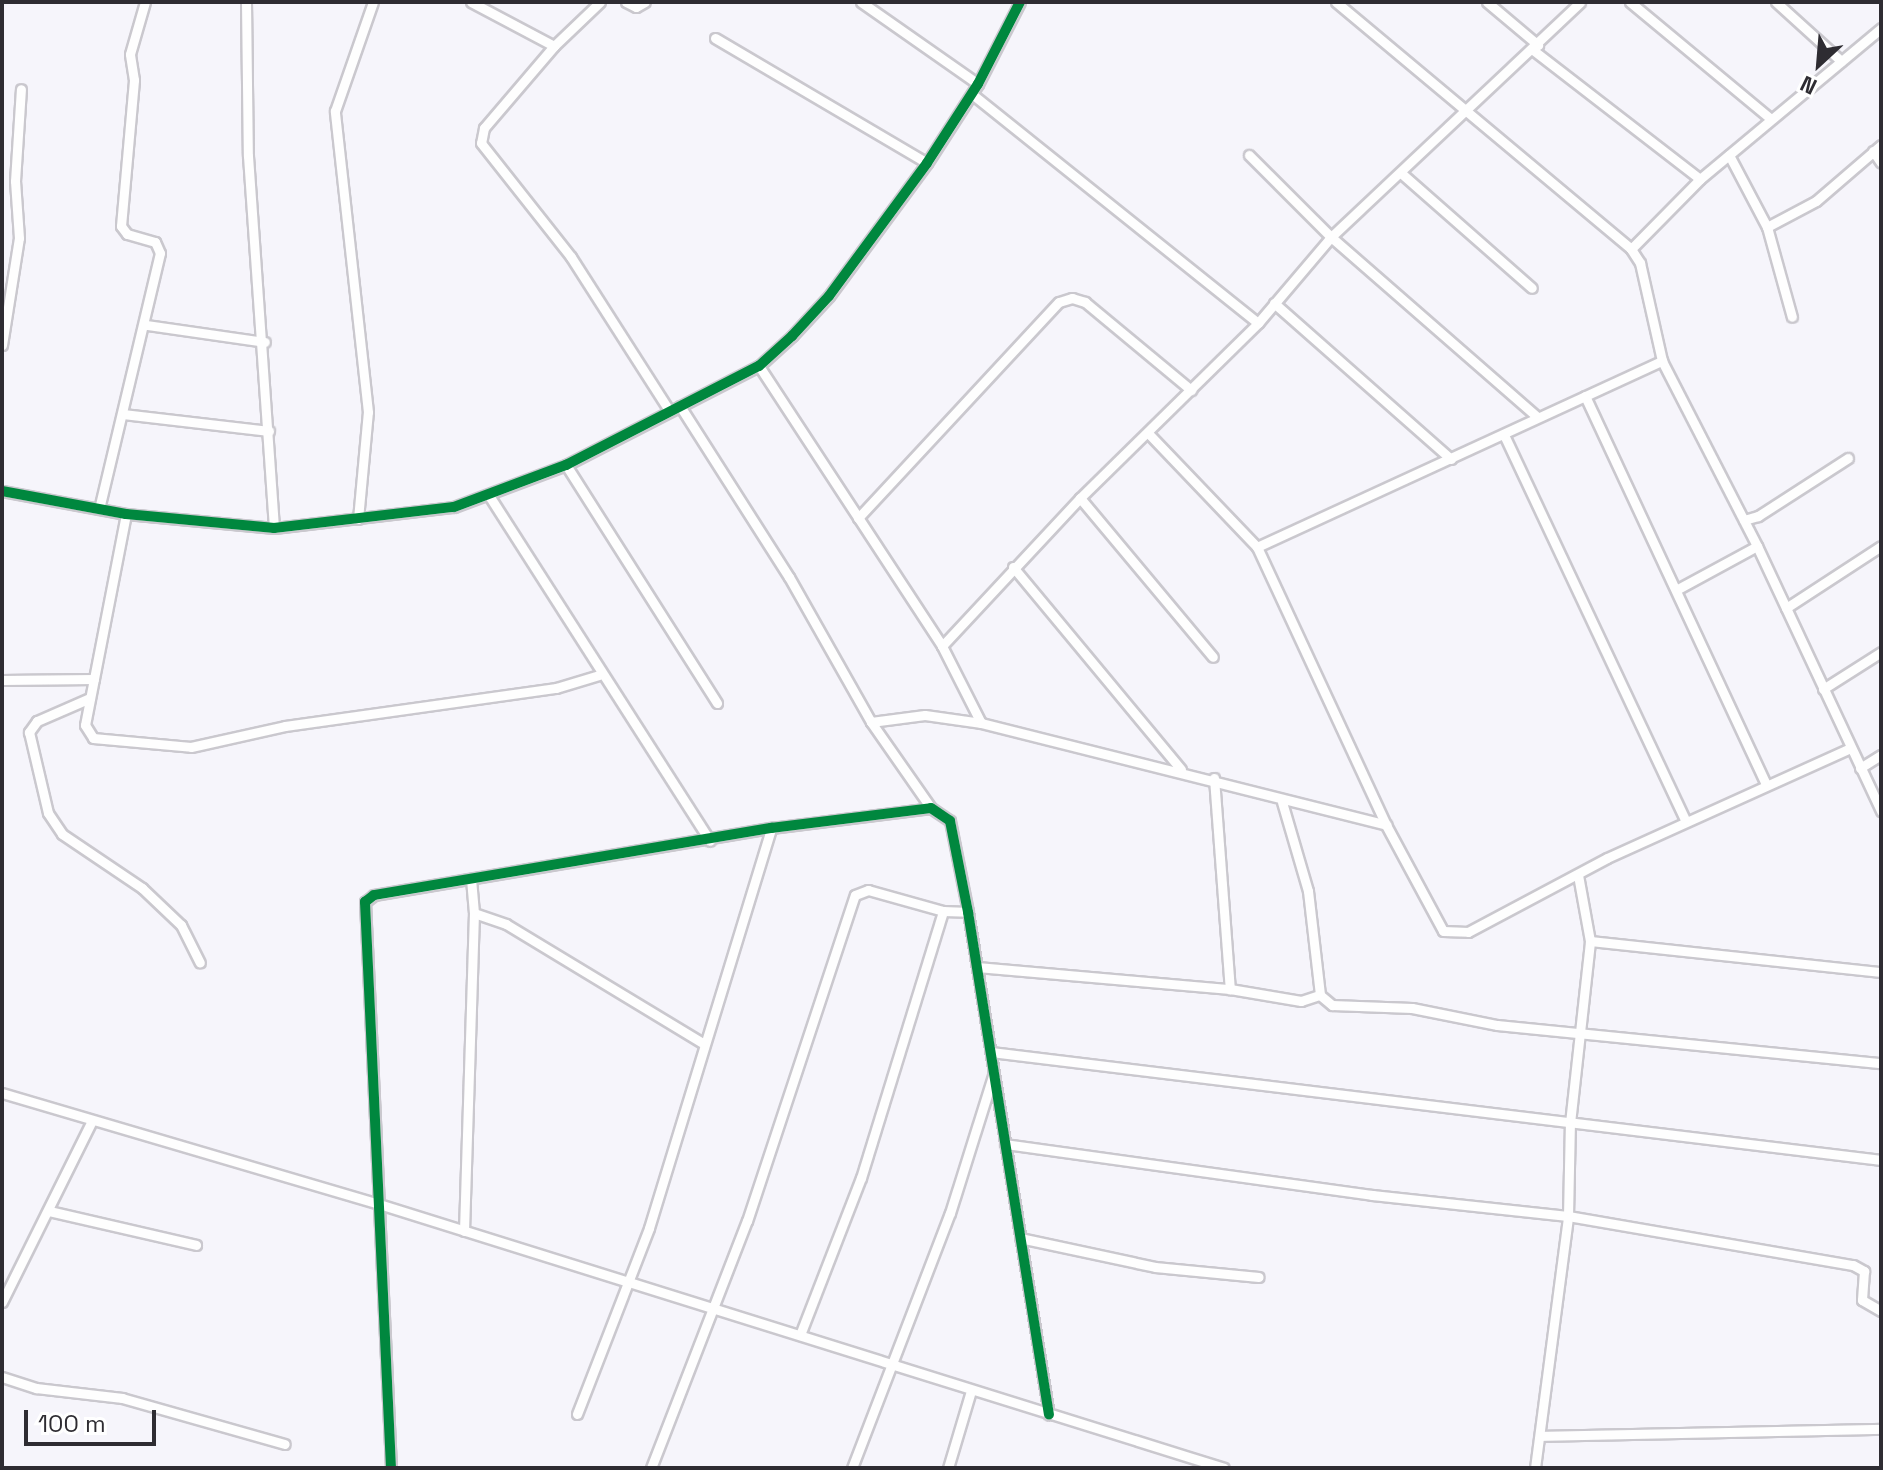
<!DOCTYPE html>
<html>
<head>
<meta charset="utf-8">
<style>
  body { margin:0 }
  #map { position:relative; width:1883px; height:1470px; overflow:hidden; background:#f6f5fb; font-family:"Space Grotesk",sans-serif }
  div>[style] { position:absolute }
  .roads { filter:drop-shadow(2px 0 #cac8ce) drop-shadow(-2px 0 #cac8ce) drop-shadow(0 2px #cac8ce) drop-shadow(0 -2px #cac8ce) }
  .minor>* { height:9px; margin:-4.5px; padding:0 4.5px; transform-origin:4.5px; border-radius:4.5px; background:#fefefe }
  .cycleway>* { height:10px; margin:-5px; padding:0 5px; transform-origin:5px; border-radius:5px; background:#00873e }
  span { translate:-50% -50%; white-space:nowrap; text-align:center; line-height:1.15; -webkit-text-stroke:8px #fff; paint-order:stroke }
  .frame { position:absolute; inset:0; border:4px solid #2e2c32; pointer-events:none }
  .north { position:absolute; left:1779px; top:24px; width:80px; height:80px; -webkit-text-stroke:6px #fff; paint-order:stroke; rotate:206deg; font-size:22px; font-weight:700; line-height:32px; text-align:center; color:#2e2c32 }
  .north::after { content:''; display:block; margin:auto; width:28px; height:36px; background:#2e2c32; clip-path:polygon(50% 0,100% 100%,50% 72%,0 100%) }
  .scale { position:absolute; left:24px; top:1410px; width:132px; height:36px; box-sizing:border-box; border:4px solid #2e2c32; border-top:0; padding-left:10px; font-size:24px; line-height:28px; white-space:nowrap; color:#2e2c32; -webkit-text-stroke:6px #fff; paint-order:stroke }
</style>
</head>
<body>
<div id="map">
  <div class="roads">
    <div class="minor">
      <div style="left:246px;top:2px;width:154px;rotate:89.3deg"></div>
      <div style="left:248px;top:156px;width:373px;rotate:86deg"></div>
      <div style="left:471px;top:2px;width:94px;rotate:27.9deg"></div>
      <div style="left:600px;top:2px;width:64px;rotate:136.3deg"></div>
      <div style="left:554px;top:46px;width:108px;rotate:130.5deg"></div>
      <div style="left:484px;top:128px;width:15px;rotate:101deg"></div>
      <div style="left:481px;top:143px;width:145px;rotate:51.7deg"></div>
      <div style="left:571px;top:257px;width:182px;rotate:57.4deg"></div>
      <div style="left:626px;top:2px;width:11px;rotate:27deg"></div>
      <div style="left:636px;top:7px;width:10px;rotate:-29deg"></div>
      <div style="left:861px;top:2px;width:143px;rotate:35deg"></div>
      <div style="left:1336px;top:2px;width:385px;rotate:39.9deg"></div>
      <div style="left:1631px;top:249px;width:17px;rotate:57deg"></div>
      <div style="left:1640px;top:263px;width:100px;rotate:77.3deg"></div>
      <div style="left:1662px;top:361px;width:208px;rotate:62.8deg"></div>
      <div style="left:1757px;top:546px;width:293px;rotate:64.9deg"></div>
      <div style="left:1487px;top:2px;width:67px;rotate:40.1deg"></div>
      <div style="left:1630px;top:2px;width:183px;rotate:39.7deg"></div>
      <div style="left:1776px;top:2px;width:88px;rotate:42.2deg"></div>
      <div style="left:715px;top:38px;width:246px;rotate:30.5deg"></div>
      <div style="left:1533px;top:50px;width:211px;rotate:37.7deg"></div>
      <div style="left:972px;top:94px;width:366px;rotate:38.7deg"></div>
      <div style="left:1258px;top:323px;width:113px;rotate:-49.7deg"></div>
      <div style="left:1331px;top:237px;width:342px;rotate:-43.3deg"></div>
      <div style="left:1873px;top:151px;width:14px;rotate:56deg"></div>
      <div style="left:1249px;top:155px;width:116px;rotate:45deg"></div>
      <div style="left:1331px;top:237px;width:274px;rotate:41.1deg"></div>
      <div style="left:1729px;top:155px;width:81px;rotate:62.2deg"></div>
      <div style="left:1767px;top:227px;width:55px;rotate:-28deg"></div>
      <div style="left:1816px;top:201px;width:86px;rotate:-40.7deg"></div>
      <div style="left:1401px;top:173px;width:174px;rotate:41.3deg"></div>
      <div style="left:1767px;top:227px;width:93px;rotate:74.5deg"></div>
      <div style="left:1631px;top:249px;width:98px;rotate:-45.4deg"></div>
      <div style="left:1700px;top:179px;width:236px;rotate:-39.8deg"></div>
      <div style="left:1274px;top:303px;width:236px;rotate:41.4deg"></div>
      <div style="left:147px;top:325px;width:119px;rotate:8.2deg"></div>
      <div style="left:2px;top:345px;width:108px;rotate:-81deg"></div>
      <div style="left:19px;top:238px;width:57px;rotate:-94deg"></div>
      <div style="left:15px;top:181px;width:92px;rotate:-86.3deg"></div>
      <div style="left:759px;top:366px;width:334px;rotate:56.8deg"></div>
      <div style="left:942px;top:646px;width:86px;rotate:63.1deg"></div>
      <div style="left:1585px;top:396px;width:429px;rotate:65deg"></div>
      <div style="left:680px;top:406px;width:203px;rotate:57.5deg"></div>
      <div style="left:789px;top:577px;width:167px;rotate:60.5deg"></div>
      <div style="left:871px;top:722px;width:105px;rotate:55.1deg"></div>
      <div style="left:123px;top:414px;width:147px;rotate:6.6deg"></div>
      <div style="left:1148px;top:433px;width:158px;rotate:46.3deg"></div>
      <div style="left:1257px;top:547px;width:306px;rotate:65.1deg"></div>
      <div style="left:1386px;top:825px;width:120px;rotate:61.7deg"></div>
      <div style="left:1443px;top:931px;width:25px;rotate:2deg"></div>
      <div style="left:1468px;top:932px;width:157px;rotate:-28deg"></div>
      <div style="left:1607px;top:858px;width:265px;rotate:-24.3deg"></div>
      <div style="left:1505px;top:437px;width:423px;rotate:64.8deg"></div>
      <div style="left:566px;top:465px;width:282px;rotate:57.6deg"></div>
      <div style="left:2px;top:491px;width:126px;rotate:10.5deg"></div>
      <div style="left:126px;top:514px;width:149px;rotate:5.4deg"></div>
      <div style="left:274px;top:528px;width:181px;rotate:-6.7deg"></div>
      <div style="left:454px;top:507px;width:120px;rotate:-20.6deg"></div>
      <div style="left:566px;top:465px;width:217px;rotate:-27.2deg"></div>
      <div style="left:759px;top:366px;width:45px;rotate:-42.3deg"></div>
      <div style="left:792px;top:336px;width:54px;rotate:-47.2deg"></div>
      <div style="left:829px;top:296px;width:165px;rotate:-53.6deg"></div>
      <div style="left:927px;top:163px;width:94px;rotate:-57.2deg"></div>
      <div style="left:978px;top:84px;width:92px;rotate:-62.9deg"></div>
      <div style="left:490px;top:497px;width:408px;rotate:57.4deg"></div>
      <div style="left:1080px;top:498px;width:207px;rotate:50.1deg"></div>
      <div style="left:99px;top:509px;width:263px;rotate:-76.6deg"></div>
      <div style="left:160px;top:253px;width:12px;rotate:-114deg"></div>
      <div style="left:155px;top:242px;width:29px;rotate:-164deg"></div>
      <div style="left:127px;top:234px;width:10px;rotate:-127deg"></div>
      <div style="left:121px;top:226px;width:147px;rotate:-84.9deg"></div>
      <div style="left:134px;top:80px;width:26px;rotate:-99deg"></div>
      <div style="left:130px;top:54px;width:54px;rotate:-73.9deg"></div>
      <div style="left:126px;top:514px;width:215px;rotate:101deg"></div>
      <div style="left:85px;top:725px;width:15px;rotate:58deg"></div>
      <div style="left:93px;top:738px;width:98px;rotate:5.2deg"></div>
      <div style="left:191px;top:747px;width:96px;rotate:-12.6deg"></div>
      <div style="left:285px;top:726px;width:274px;rotate:-8deg"></div>
      <div style="left:556px;top:688px;width:45px;rotate:-16.8deg"></div>
      <div style="left:858px;top:518px;width:295px;rotate:-47.1deg"></div>
      <div style="left:1059px;top:302px;width:14px;rotate:-17deg"></div>
      <div style="left:1072px;top:298px;width:14px;rotate:17deg"></div>
      <div style="left:1085px;top:302px;width:138px;rotate:39.7deg"></div>
      <div style="left:358px;top:519px;width:107px;rotate:-84.7deg"></div>
      <div style="left:368px;top:412px;width:303px;rotate:-96.3deg"></div>
      <div style="left:335px;top:111px;width:115px;rotate:-70.8deg"></div>
      <div style="left:1744px;top:520px;width:15px;rotate:-16deg"></div>
      <div style="left:1758px;top:516px;width:107px;rotate:-32.8deg"></div>
      <div style="left:1257px;top:547px;width:446px;rotate:-24.7deg"></div>
      <div style="left:1013px;top:567px;width:263px;rotate:50.3deg"></div>
      <div style="left:1676px;top:590px;width:92px;rotate:-28.5deg"></div>
      <div style="left:1786px;top:608px;width:113px;rotate:-33.1deg"></div>
      <div style="left:942px;top:646px;width:202px;rotate:-47deg"></div>
      <div style="left:1080px;top:498px;width:250px;rotate:-44.5deg"></div>
      <div style="left:2px;top:680px;width:92px;rotate:-0.6deg"></div>
      <div style="left:1823px;top:689px;width:69px;rotate:-32.5deg"></div>
      <div style="left:90px;top:698px;width:58px;rotate:156.5deg"></div>
      <div style="left:37px;top:721px;width:14px;rotate:126deg"></div>
      <div style="left:29px;top:732px;width:83px;rotate:76.8deg"></div>
      <div style="left:48px;top:813px;width:25px;rotate:56deg"></div>
      <div style="left:62px;top:834px;width:97px;rotate:34deg"></div>
      <div style="left:142px;top:888px;width:54px;rotate:43.5deg"></div>
      <div style="left:181px;top:925px;width:42px;rotate:63.4deg"></div>
      <div style="left:871px;top:722px;width:54px;rotate:-7.4deg"></div>
      <div style="left:925px;top:715px;width:57px;rotate:8.1deg"></div>
      <div style="left:981px;top:723px;width:418px;rotate:14.1deg"></div>
      <div style="left:1860px;top:768px;width:25px;rotate:-32deg"></div>
      <div style="left:1214px;top:778px;width:212px;rotate:85.7deg"></div>
      <div style="left:1282px;top:802px;width:93px;rotate:73.7deg"></div>
      <div style="left:1308px;top:891px;width:105px;rotate:83.4deg"></div>
      <div style="left:1320px;top:995px;width:16px;rotate:40deg"></div>
      <div style="left:1332px;top:1005px;width:80px;rotate:2.1deg"></div>
      <div style="left:1412px;top:1008px;width:87px;rotate:11.3deg"></div>
      <div style="left:1497px;top:1025px;width:386px;rotate:5.7deg"></div>
      <div style="left:474px;top:913px;width:34px;rotate:19deg"></div>
      <div style="left:506px;top:924px;width:232px;rotate:31.2deg"></div>
      <div style="left:1590px;top:941px;width:293px;rotate:6.1deg"></div>
      <div style="left:977px;top:967px;width:254px;rotate:5deg"></div>
      <div style="left:1230px;top:989px;width:72px;rotate:9.6deg"></div>
      <div style="left:1301px;top:1001px;width:20px;rotate:-18deg"></div>
      <div style="left:991px;top:1052px;width:897px;rotate:6.92deg"></div>
      <div style="left:2px;top:1093px;width:393px;rotate:16.4deg"></div>
      <div style="left:379px;top:1204px;width:885px;rotate:17.35deg"></div>
      <div style="left:1005px;top:1144px;width:371px;rotate:7.9deg"></div>
      <div style="left:1372px;top:1195px;width:197px;rotate:6.1deg"></div>
      <div style="left:1568px;top:1216px;width:289px;rotate:9.8deg"></div>
      <div style="left:1853px;top:1265px;width:13px;rotate:29deg"></div>
      <div style="left:1864px;top:1271px;width:29px;rotate:94deg"></div>
      <div style="left:1862px;top:1300px;width:22px;rotate:30deg"></div>
      <div style="left:49px;top:1211px;width:151px;rotate:13deg"></div>
      <div style="left:464px;top:1231px;width:318px;rotate:-88.2deg"></div>
      <div style="left:474px;top:913px;width:32px;rotate:-95deg"></div>
      <div style="left:1020px;top:1238px;width:138px;rotate:12.1deg"></div>
      <div style="left:1155px;top:1267px;width:104px;rotate:5.5deg"></div>
      <div style="left:2px;top:1302px;width:200px;rotate:-63.6deg"></div>
      <div style="left:800px;top:1335px;width:168px;rotate:-68.8deg"></div>
      <div style="left:861px;top:1178px;width:279px;rotate:-72.9deg"></div>
      <div style="left:2px;top:1377px;width:36px;rotate:18deg"></div>
      <div style="left:36px;top:1388px;width:87px;rotate:6.6deg"></div>
      <div style="left:122px;top:1398px;width:169px;rotate:15.8deg"></div>
      <div style="left:577px;top:1414px;width:199px;rotate:-68.8deg"></div>
      <div style="left:649px;top:1228px;width:418px;rotate:-73deg"></div>
      <div style="left:1540px;top:1436px;width:341px;rotate:-1.2deg"></div>
      <div style="left:391px;top:1468px;width:567px;rotate:-92.63deg"></div>
      <div style="left:365px;top:902px;width:11px;rotate:-38deg"></div>
      <div style="left:374px;top:895px;width:403px;rotate:-9.6deg"></div>
      <div style="left:771px;top:828px;width:161px;rotate:-7.1deg"></div>
      <div style="left:931px;top:808px;width:23px;rotate:34deg"></div>
      <div style="left:950px;top:821px;width:93px;rotate:78.8deg"></div>
      <div style="left:968px;top:912px;width:509px;rotate:80.85deg"></div>
      <div style="left:651px;top:1468px;width:265px;rotate:-68.8deg"></div>
      <div style="left:747px;top:1221px;width:343px;rotate:-71.7deg"></div>
      <div style="left:855px;top:895px;width:14px;rotate:-21deg"></div>
      <div style="left:868px;top:890px;width:78px;rotate:15.6deg"></div>
      <div style="left:943px;top:911px;width:25px;rotate:2deg"></div>
      <div style="left:852px;top:1468px;width:273px;rotate:-69deg"></div>
      <div style="left:950px;top:1213px;width:144px;rotate:-72.6deg"></div>
      <div style="left:948px;top:1468px;width:80px;rotate:-73.4deg"></div>
      <div style="left:1535px;top:1468px;width:254px;rotate:-82.5deg"></div>
      <div style="left:1568px;top:1216px;width:93px;rotate:-88.8deg"></div>
      <div style="left:1570px;top:1123px;width:183px;rotate:-83.7deg"></div>
      <div style="left:1590px;top:941px;width:67px;rotate:-100.3deg"></div>
    </div>
  </div>
  <div class="cycleway">
    <div style="left:2px;top:491px;width:126px;rotate:10.5deg"></div>
    <div style="left:126px;top:514px;width:149px;rotate:5.4deg"></div>
    <div style="left:274px;top:528px;width:181px;rotate:-6.7deg"></div>
    <div style="left:454px;top:507px;width:120px;rotate:-20.6deg"></div>
    <div style="left:566px;top:465px;width:217px;rotate:-27.2deg"></div>
    <div style="left:759px;top:366px;width:45px;rotate:-42.3deg"></div>
    <div style="left:792px;top:336px;width:54px;rotate:-47.2deg"></div>
    <div style="left:829px;top:296px;width:165px;rotate:-53.6deg"></div>
    <div style="left:927px;top:163px;width:94px;rotate:-57.2deg"></div>
    <div style="left:978px;top:84px;width:92px;rotate:-62.9deg"></div>
    <div style="left:391px;top:1468px;width:567px;rotate:-92.63deg"></div>
    <div style="left:365px;top:902px;width:11px;rotate:-38deg"></div>
    <div style="left:374px;top:895px;width:403px;rotate:-9.6deg"></div>
    <div style="left:771px;top:828px;width:161px;rotate:-7.1deg"></div>
    <div style="left:931px;top:808px;width:23px;rotate:34deg"></div>
    <div style="left:950px;top:821px;width:93px;rotate:78.8deg"></div>
    <div style="left:968px;top:912px;width:509px;rotate:80.85deg"></div>
  </div>
  <div class="frame"></div>
  <div class="north">N</div>
  <div class="scale">100 m</div>
</div>
</body>
</html>
